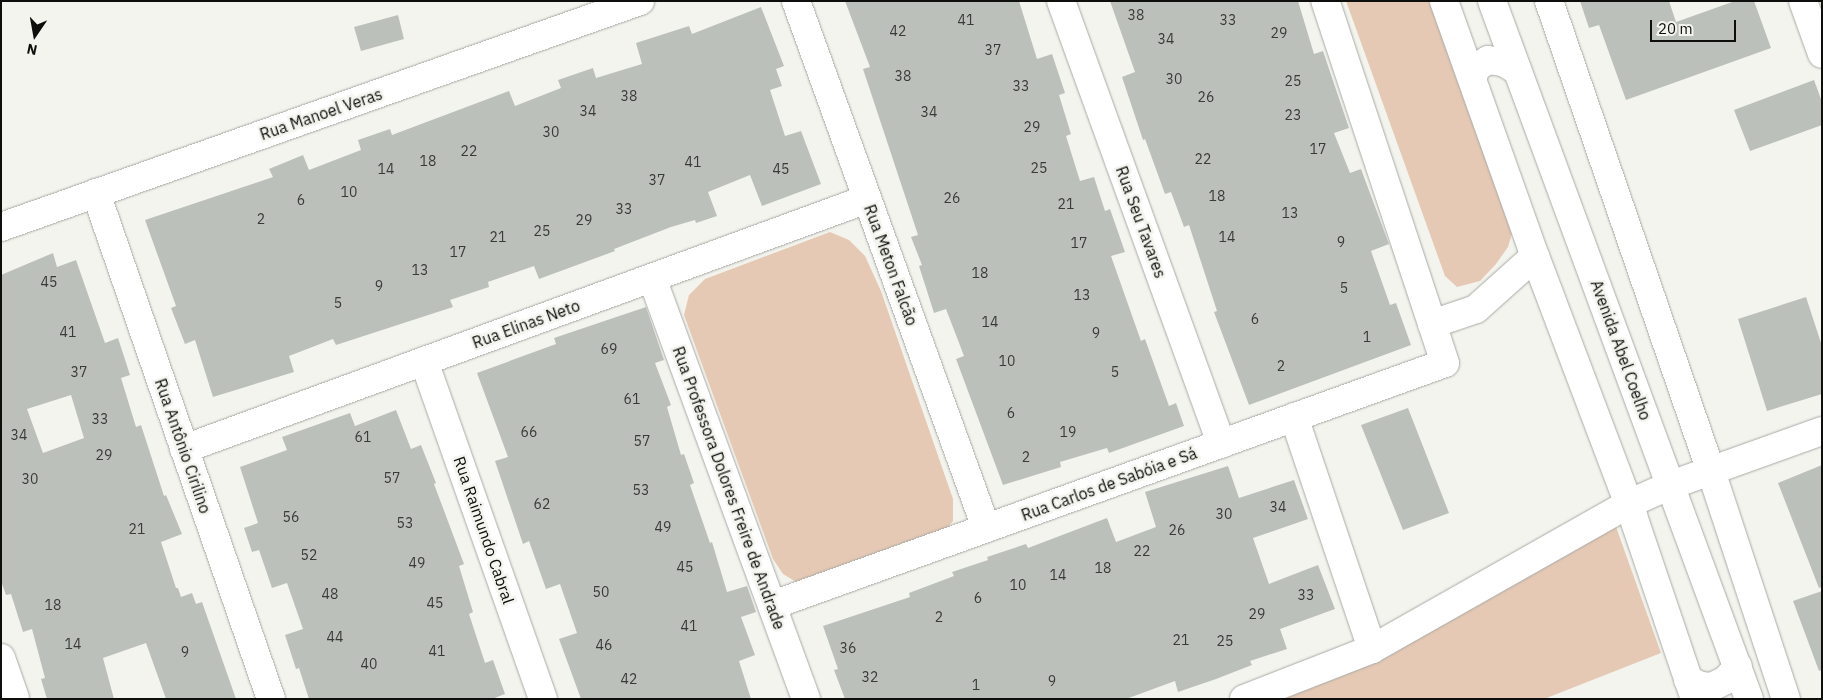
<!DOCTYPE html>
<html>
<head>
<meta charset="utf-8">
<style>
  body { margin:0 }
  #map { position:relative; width:1823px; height:700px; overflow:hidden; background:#f3f4ee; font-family:"IBM Plex Sans",sans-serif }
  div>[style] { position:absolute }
  .green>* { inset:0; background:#e5c9b5 }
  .building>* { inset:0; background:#bcc0bb }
  .roads { filter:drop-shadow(0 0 1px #a9aaa5) drop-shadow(0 0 1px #a9aaa5) }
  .minor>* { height:28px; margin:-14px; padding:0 14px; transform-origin:14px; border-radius:14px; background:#fff }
  .tertiary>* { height:28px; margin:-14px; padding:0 14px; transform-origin:14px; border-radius:14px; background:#fff }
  span { translate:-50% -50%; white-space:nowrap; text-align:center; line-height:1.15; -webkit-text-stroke:5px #f3f4ee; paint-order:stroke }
  .number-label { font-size:14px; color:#3a3a38 }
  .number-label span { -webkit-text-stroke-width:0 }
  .street-label { font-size:16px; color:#0e0e0c }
  .frame { position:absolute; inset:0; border:2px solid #0e0e0c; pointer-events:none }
  .north { position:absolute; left:10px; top:10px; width:50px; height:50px; -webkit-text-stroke:4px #f3f4ee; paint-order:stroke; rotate:192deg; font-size:14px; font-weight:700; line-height:20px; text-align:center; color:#0e0e0c }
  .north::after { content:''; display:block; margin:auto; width:18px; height:22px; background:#0e0e0c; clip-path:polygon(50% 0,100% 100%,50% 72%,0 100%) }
  .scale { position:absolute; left:1650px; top:20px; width:86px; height:22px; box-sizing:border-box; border:2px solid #0e0e0c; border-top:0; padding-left:6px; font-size:15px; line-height:18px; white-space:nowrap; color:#0e0e0c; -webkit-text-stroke:4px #f3f4ee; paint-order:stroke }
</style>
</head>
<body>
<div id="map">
  <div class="green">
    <div style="clip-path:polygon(1346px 1px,1429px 1px,1512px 233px,1508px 247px,1496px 264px,1480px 281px,1457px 287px,1445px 276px)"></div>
    <div style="clip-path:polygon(830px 232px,849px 240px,865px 256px,881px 291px,953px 499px,953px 521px,940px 537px,798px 583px,783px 574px,773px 559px,684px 315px,689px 295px,705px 279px)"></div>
    <div style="clip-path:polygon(1615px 524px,1661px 653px,1544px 699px,1272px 699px)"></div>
  </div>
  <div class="building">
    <div style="clip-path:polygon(845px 1px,1019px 1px,1037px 59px,1052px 54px,1065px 93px,1059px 95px,1071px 134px,1066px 136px,1080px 181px,1094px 177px,1105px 211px,1110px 209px,1125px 252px,1111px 256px,1141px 341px,1145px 339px,1169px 406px,1176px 403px,1184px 426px,1109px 453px,1107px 448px,1060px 462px,1061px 467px,1003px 485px,956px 359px,964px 356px,946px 309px,934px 313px,919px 266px,922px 265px,911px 237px,918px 235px,863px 69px,870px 67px)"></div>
    <div style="clip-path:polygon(1110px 1px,1298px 1px,1314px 54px,1323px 51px,1349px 128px,1334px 133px,1350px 173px,1361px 169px,1389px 244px,1371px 251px,1390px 305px,1396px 303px,1411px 345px,1249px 405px,1214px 312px,1217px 311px,1189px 225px,1184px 227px,1171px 192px,1165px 194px,1145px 139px,1143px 140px,1122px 77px,1135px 72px)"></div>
    <div style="clip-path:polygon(1580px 1px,1669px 1px,1676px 22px,1735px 1px,1754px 1px,1771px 48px,1626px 100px,1599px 25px,1589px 28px)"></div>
    <div style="clip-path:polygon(761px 7px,784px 66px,776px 69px,782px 86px,770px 90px,785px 136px,801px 131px,821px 184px,762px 206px,750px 175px,708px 192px,717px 216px,696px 223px,695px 220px,671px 227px,614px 249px,615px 251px,539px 279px,534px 266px,488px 282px,489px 287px,450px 300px,453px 307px,336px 345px,333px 339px,289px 356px,294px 372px,213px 397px,195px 340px,185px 344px,171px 308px,176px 306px,145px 220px,273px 177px,269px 169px,303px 155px,309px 170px,361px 150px,358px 140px,390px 129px,392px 135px,509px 91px,515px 106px,561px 88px,558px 80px,593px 68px,596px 78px,642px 64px,636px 43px,689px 26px,692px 34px)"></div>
    <div style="clip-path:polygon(398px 15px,404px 39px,361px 51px,354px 27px)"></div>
    <div style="clip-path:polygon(1814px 80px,1822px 102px,1822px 125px,1750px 151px,1734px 110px)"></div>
    <div style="clip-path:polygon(evenodd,53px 253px,57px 267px,76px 260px,105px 343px,118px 338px,130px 375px,121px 378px,136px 427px,141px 425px,164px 496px,166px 495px,182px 534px,161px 542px,176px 588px,178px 588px,181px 597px,192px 593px,196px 604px,202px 602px,236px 699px,166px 699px,146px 643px,103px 658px,114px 699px,47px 699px,41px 679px,45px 678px,32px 629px,23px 632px,11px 594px,6px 595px,1px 581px,1px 275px,53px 253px,71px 395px,84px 438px,43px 453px,27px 409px,71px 395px)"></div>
    <div style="clip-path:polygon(1806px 297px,1822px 346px,1822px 394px,1767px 411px,1738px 319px)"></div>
    <div style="clip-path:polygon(646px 307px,664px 360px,655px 363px,671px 405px,667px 407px,681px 455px,684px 454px,694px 483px,690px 485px,710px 543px,712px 542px,727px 592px,747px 586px,756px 612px,741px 617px,755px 655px,739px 661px,751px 699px,581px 699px,559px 639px,577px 633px,560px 584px,546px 589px,529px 541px,523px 544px,495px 461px,508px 457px,477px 373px,556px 344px,554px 338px)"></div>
    <div style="clip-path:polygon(1408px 408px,1449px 513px,1403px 530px,1361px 425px)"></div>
    <div style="clip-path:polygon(396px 410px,411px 449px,421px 445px,436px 483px,434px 484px,464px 564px,459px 566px,473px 612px,469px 614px,485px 663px,493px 660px,505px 694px,492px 699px,309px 699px,299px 668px,296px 669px,285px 635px,303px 629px,287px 583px,272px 588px,259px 550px,252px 552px,244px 528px,258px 523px,240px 467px,287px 450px,282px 437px,350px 413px,355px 426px)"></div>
    <div style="clip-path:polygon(1822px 465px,1822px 587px,1819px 588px,1778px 483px)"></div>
    <div style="clip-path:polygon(1228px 466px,1239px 498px,1294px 480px,1308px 519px,1253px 538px,1269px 584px,1318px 565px,1335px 609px,1280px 629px,1287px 649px,1250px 661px,1252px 665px,1216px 679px,1178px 692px,1175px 681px,1126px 699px,845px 699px,834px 670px,838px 669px,823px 626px,910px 597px,909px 593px,954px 576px,952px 572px,988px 560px,987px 557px,1026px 544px,1028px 548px,1107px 518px,1116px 542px,1156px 527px,1145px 492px)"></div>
    <div style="clip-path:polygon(1822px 591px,1822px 670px,1819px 671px,1793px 601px)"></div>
  </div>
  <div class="roads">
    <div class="minor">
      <div style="left:796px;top:1px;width:560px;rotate:70.17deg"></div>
      <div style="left:1061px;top:1px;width:471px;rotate:70.1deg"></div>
      <div style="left:1549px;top:1px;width:497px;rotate:71deg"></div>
      <div style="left:1711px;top:471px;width:240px;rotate:71.8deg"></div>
      <div style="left:1803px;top:1px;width:56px;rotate:70.3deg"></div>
      <div style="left:96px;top:193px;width:535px;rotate:70.92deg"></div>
      <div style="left:1px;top:227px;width:678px;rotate:-19.48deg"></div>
      <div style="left:652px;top:278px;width:448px;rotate:69.9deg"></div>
      <div style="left:1432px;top:324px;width:46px;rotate:-18.8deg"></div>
      <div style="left:1476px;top:309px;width:79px;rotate:-41.9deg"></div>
      <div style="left:424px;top:361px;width:358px;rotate:70.6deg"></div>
      <div style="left:1294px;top:417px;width:245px;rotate:71.4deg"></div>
      <div style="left:184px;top:449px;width:727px;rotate:-20.1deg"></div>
      <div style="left:773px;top:605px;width:714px;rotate:-19.8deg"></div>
      <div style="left:1445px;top:363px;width:381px;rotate:-108.3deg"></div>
      <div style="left:1px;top:658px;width:42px;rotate:70.7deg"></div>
      <div style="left:1244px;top:699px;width:137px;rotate:-21.3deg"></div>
      <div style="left:1372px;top:649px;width:294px;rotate:-29.5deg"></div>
      <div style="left:1628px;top:504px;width:47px;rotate:-23.8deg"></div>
      <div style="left:1671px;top:485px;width:160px;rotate:-19.7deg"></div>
    </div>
    <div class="tertiary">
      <div style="left:1444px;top:1px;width:271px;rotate:70.4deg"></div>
      <div style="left:1535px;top:256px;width:278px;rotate:69.3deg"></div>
      <div style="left:1633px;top:516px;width:193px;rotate:71.3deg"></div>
      <div style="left:1492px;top:1px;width:744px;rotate:69.79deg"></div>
      <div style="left:1472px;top:78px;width:12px;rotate:-66deg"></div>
      <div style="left:1477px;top:67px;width:13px;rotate:-32deg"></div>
      <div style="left:1488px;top:60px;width:15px;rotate:8deg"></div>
      <div style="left:1503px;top:62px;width:17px;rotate:31deg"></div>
      <div style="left:1688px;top:680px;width:14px;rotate:25deg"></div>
      <div style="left:1701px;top:686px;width:11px;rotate:5deg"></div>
      <div style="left:1712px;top:687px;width:16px;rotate:-27deg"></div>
      <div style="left:1726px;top:680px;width:18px;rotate:-49deg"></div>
    </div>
  </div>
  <div class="number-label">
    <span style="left:1136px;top:15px">38</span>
    <span style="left:966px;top:20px">41</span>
    <span style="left:1228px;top:20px">33</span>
    <span style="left:898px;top:31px">42</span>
    <span style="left:1279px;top:33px">29</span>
    <span style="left:1166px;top:39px">34</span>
    <span style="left:993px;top:50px">37</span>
    <span style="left:903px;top:76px">38</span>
    <span style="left:1174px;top:79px">30</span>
    <span style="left:1293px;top:81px">25</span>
    <span style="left:1021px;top:86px">33</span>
    <span style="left:629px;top:96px">38</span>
    <span style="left:1206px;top:97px">26</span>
    <span style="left:588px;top:111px">34</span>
    <span style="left:929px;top:112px">34</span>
    <span style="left:1293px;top:115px">23</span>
    <span style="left:1032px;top:127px">29</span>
    <span style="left:551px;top:132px">30</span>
    <span style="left:1318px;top:149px">17</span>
    <span style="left:469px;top:151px">22</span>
    <span style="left:1203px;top:159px">22</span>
    <span style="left:428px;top:161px">18</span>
    <span style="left:693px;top:162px">41</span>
    <span style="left:1039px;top:168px">25</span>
    <span style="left:386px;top:169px">14</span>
    <span style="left:781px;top:169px">45</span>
    <span style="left:657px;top:180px">37</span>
    <span style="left:349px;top:192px">10</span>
    <span style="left:1217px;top:196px">18</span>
    <span style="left:952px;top:198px">26</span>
    <span style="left:301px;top:200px">6</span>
    <span style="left:1066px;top:204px">21</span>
    <span style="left:624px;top:209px">33</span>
    <span style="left:1290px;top:213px">13</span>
    <span style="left:261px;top:219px">2</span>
    <span style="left:584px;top:220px">29</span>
    <span style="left:542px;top:231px">25</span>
    <span style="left:498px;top:237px">21</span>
    <span style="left:1227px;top:237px">14</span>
    <span style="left:1341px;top:242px">9</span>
    <span style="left:1079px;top:243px">17</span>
    <span style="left:458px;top:252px">17</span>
    <span style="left:420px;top:270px">13</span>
    <span style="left:980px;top:273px">18</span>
    <span style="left:49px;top:282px">45</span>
    <span style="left:379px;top:286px">9</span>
    <span style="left:1344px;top:288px">5</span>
    <span style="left:1082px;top:295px">13</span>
    <span style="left:338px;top:303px">5</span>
    <span style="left:1255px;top:319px">6</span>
    <span style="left:990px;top:322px">14</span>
    <span style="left:68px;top:332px">41</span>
    <span style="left:1096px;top:333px">9</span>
    <span style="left:1367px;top:337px">1</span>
    <span style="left:609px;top:349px">69</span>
    <span style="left:1007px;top:361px">10</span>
    <span style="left:1281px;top:366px">2</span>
    <span style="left:79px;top:372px">37</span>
    <span style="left:1115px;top:372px">5</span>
    <span style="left:632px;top:399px">61</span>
    <span style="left:1011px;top:413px">6</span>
    <span style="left:100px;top:419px">33</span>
    <span style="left:529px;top:432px">66</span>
    <span style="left:1068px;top:432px">19</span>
    <span style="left:19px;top:435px">34</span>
    <span style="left:363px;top:437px">61</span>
    <span style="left:642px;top:441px">57</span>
    <span style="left:104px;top:455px">29</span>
    <span style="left:1026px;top:457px">2</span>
    <span style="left:392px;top:478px">57</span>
    <span style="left:30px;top:479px">30</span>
    <span style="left:641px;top:490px">53</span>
    <span style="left:542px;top:504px">62</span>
    <span style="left:1278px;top:507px">34</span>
    <span style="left:1224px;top:514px">30</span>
    <span style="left:291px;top:517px">56</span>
    <span style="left:405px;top:523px">53</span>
    <span style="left:663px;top:527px">49</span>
    <span style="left:137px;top:529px">21</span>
    <span style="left:1177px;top:530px">26</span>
    <span style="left:1142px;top:551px">22</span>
    <span style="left:309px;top:555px">52</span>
    <span style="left:417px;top:563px">49</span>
    <span style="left:685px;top:567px">45</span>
    <span style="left:1103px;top:568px">18</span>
    <span style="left:1058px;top:575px">14</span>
    <span style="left:1018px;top:585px">10</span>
    <span style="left:601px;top:592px">50</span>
    <span style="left:330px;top:594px">48</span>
    <span style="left:1306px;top:595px">33</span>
    <span style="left:978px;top:598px">6</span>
    <span style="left:435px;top:603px">45</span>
    <span style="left:53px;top:605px">18</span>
    <span style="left:1257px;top:614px">29</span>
    <span style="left:939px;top:617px">2</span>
    <span style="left:689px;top:626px">41</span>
    <span style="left:335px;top:637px">44</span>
    <span style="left:1181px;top:640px">21</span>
    <span style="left:1225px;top:641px">25</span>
    <span style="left:73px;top:644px">14</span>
    <span style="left:604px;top:645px">46</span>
    <span style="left:848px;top:648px">36</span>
    <span style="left:437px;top:651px">41</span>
    <span style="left:185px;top:652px">9</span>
    <span style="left:369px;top:664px">40</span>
    <span style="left:870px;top:677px">32</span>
    <span style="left:629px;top:679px">42</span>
    <span style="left:1052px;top:681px">9</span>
    <span style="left:976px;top:685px">1</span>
  </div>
  <div class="street-label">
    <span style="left:321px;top:114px;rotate:-19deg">Rua Manoel Veras</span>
    <span style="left:1141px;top:222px;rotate:70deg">Rua Seu Tavares</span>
    <span style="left:891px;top:265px;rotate:70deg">Rua Meton Falcão</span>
    <span style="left:526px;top:324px;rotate:-20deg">Rua Elinas Neto</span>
    <span style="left:1621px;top:350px;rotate:70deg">Avenida Abel Coelho</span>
    <span style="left:183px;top:446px;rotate:71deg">Rua Antônio Cirilino</span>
    <span style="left:1109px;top:484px;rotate:-20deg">Rua Carlos de Sabóia e Sá</span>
    <span style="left:729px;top:488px;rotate:70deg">Rua Professora Dolores Freire de Andrade</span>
    <span style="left:484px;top:530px;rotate:71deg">Rua Raimundo Cabral</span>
  </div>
  <div class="frame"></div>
  <div class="north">N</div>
  <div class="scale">20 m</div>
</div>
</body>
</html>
